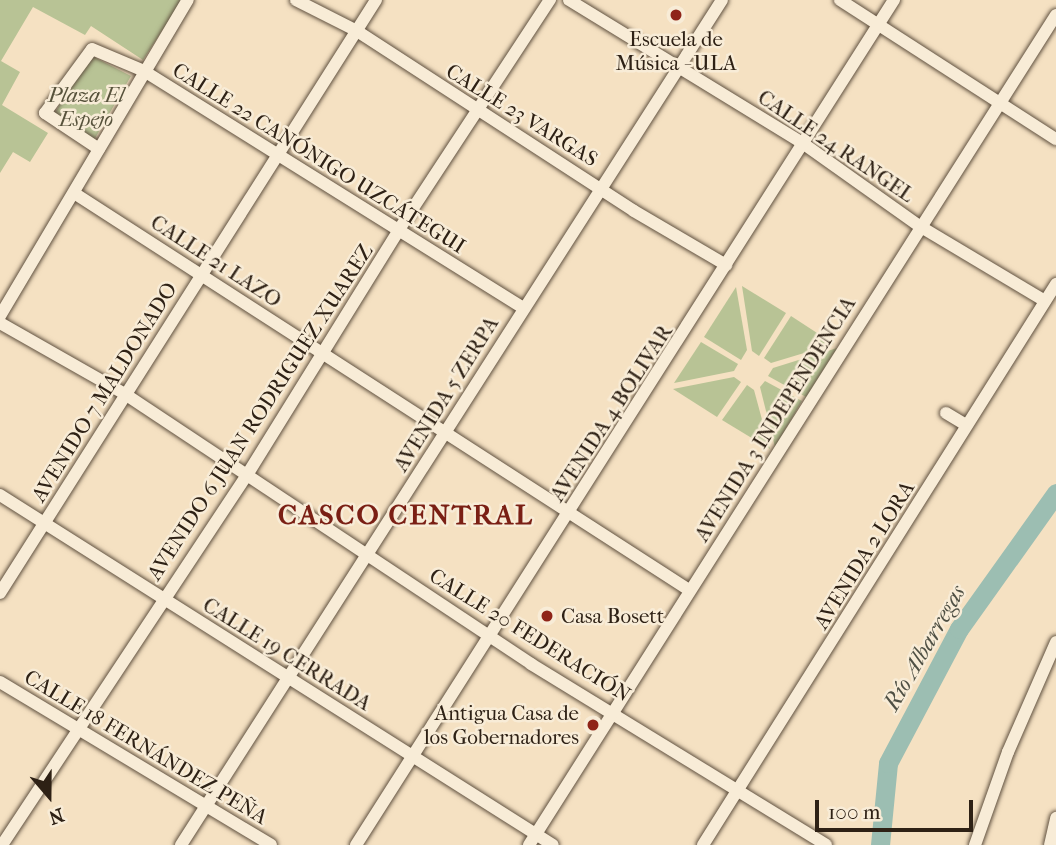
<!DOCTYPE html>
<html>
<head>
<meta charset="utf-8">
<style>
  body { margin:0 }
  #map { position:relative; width:1056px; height:845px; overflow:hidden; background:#f5e1c2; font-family:"IM FELL French Canon",serif }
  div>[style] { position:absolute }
  .green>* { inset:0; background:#b8c395 }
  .river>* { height:19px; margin:-9.5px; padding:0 9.5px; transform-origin:9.5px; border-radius:9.5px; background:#9cbeb2 }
  .roads { filter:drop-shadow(0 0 2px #605140) drop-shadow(0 0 2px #605140) }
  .street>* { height:12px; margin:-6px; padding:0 6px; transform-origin:6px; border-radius:6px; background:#f8ecd7 }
  .dots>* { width:19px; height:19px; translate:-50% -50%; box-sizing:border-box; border:4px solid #f8ecd7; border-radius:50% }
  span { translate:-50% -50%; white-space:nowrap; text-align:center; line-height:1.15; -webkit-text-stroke:5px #f8ecd7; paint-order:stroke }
  .poi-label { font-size:21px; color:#2e2115 }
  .left { translate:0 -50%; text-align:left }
  .right { translate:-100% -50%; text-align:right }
  .park-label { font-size:21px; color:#57523b; font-style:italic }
  .street-label { font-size:21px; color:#2e2115 }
  .water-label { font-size:23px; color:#4f5044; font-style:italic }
  .district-label { font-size:28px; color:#7a1f14; font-weight:700; letter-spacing:2px }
  .north { position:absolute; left:14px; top:761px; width:70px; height:70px; -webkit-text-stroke:5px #f8ecd7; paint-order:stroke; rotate:160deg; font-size:19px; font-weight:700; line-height:28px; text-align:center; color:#2e2115 }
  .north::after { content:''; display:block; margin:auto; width:24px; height:32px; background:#2e2115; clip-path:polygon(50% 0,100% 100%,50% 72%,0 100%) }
  .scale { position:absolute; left:815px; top:800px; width:158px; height:32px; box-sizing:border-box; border:4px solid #2e2115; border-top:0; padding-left:9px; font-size:21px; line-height:24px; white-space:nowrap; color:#2e2115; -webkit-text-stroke:5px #f8ecd7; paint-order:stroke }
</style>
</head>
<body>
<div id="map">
  <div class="green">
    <div style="clip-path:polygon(0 0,182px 0,143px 60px,91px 26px,85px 35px,33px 7px,1px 61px,20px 72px,2px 105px,48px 133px,30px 162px,13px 152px,0 173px)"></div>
    <div style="clip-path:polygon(90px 55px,131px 76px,94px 140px,54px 114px)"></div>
    <div style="clip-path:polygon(742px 286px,786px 313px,759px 356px,752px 351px)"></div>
    <div style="clip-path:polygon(736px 287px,747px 350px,741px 360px,704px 337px)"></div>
    <div style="clip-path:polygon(791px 316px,834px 344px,771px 363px,764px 358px)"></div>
    <div style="clip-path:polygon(701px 342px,738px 364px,734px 371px,674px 383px)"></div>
    <div style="clip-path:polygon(837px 348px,806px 397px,768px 376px,773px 368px)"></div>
    <div style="clip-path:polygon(734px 377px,741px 382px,717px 417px,673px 389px)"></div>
    <div style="clip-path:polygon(765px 381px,802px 401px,775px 447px,760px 387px)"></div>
    <div style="clip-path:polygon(747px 385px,754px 390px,770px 449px,722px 420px)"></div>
  </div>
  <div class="river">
    <div style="left:880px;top:845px;width:82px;rotate:-84.4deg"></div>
    <div style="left:888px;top:763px;width:152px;rotate:-62.1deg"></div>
    <div style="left:959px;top:629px;width:167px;rotate:-54.5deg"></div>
  </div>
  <div class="roads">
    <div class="street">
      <div style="left:296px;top:0;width:68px;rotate:26.9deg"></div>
      <div style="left:357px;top:31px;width:330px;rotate:33deg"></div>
      <div style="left:634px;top:211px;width:107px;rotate:30.4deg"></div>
      <div style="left:569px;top:0;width:276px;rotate:31.5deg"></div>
      <div style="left:804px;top:144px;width:143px;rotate:35.4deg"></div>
      <div style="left:921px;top:227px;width:144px;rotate:30.8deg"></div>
      <div style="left:840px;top:0;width:257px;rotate:32.8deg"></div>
      <div style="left:99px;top:149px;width:65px;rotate:-146.3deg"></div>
      <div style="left:45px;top:113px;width:79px;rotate:-53.7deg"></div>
      <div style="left:92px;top:49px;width:56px;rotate:22.9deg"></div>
      <div style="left:144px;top:71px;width:448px;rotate:32deg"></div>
      <div style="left:74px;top:193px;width:732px;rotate:32.84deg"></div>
      <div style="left:0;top:316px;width:368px;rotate:-59.3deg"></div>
      <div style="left:0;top:323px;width:144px;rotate:29.6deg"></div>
      <div style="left:125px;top:394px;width:488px;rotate:33.6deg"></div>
      <div style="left:531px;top:664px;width:346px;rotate:31.5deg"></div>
      <div style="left:946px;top:413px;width:23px;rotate:31deg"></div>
      <div style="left:0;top:495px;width:654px;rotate:32.33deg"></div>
      <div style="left:0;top:593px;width:702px;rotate:-57.62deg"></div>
      <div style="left:0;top:682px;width:316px;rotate:31deg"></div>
      <div style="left:2px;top:845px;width:444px;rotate:-56.5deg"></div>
      <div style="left:247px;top:475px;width:287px;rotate:-58.2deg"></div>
      <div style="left:398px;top:231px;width:277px;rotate:-56.7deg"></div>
      <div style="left:181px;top:845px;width:1003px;rotate:-57.37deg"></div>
      <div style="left:356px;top:845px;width:1002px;rotate:-57.52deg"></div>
      <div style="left:529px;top:845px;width:983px;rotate:-57.59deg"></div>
      <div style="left:703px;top:845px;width:663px;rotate:-57.82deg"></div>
      <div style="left:975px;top:845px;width:99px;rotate:-70.5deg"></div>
      <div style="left:1008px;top:752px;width:120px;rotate:-66.4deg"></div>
      <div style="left:1050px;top:845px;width:28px;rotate:-77deg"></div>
    </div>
  </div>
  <div class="dots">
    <div style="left:676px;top:15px;background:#8f2418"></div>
    <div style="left:547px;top:616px;background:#8f2418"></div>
    <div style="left:593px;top:725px;background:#8f2418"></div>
  </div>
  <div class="poi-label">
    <span style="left:676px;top:51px">Escuela de<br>Música - ULA</span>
    <span class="left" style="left:561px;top:616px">Casa Bosett</span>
    <span class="right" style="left:579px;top:725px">Antigua Casa de<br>los Gobernadores</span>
  </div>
  <div class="park-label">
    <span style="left:86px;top:107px">Plaza El<br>Espejo</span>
  </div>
  <div class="street-label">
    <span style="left:522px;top:115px;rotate:32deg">CALLE 23 VARGAS</span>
    <span style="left:836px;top:146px;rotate:34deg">CALLE 24 RANGEL</span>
    <span style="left:319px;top:158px;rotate:32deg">CALLE 22 CANÓNIGO UZCÁTEGUI</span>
    <span style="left:216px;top:261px;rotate:33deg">CALLE 21 LAZO</span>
    <span style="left:104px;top:392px;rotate:-58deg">AVENIDO 7 MALDONADO</span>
    <span style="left:446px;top:394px;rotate:-58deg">AVENIDA 5 ZERPA</span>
    <span style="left:260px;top:412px;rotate:-57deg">AVENIDO 6 JUAN RODRIGUEZ XUAREZ</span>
    <span style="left:611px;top:413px;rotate:-57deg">AVENIDA 4 BOLIVAR</span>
    <span style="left:775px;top:419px;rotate:-58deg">AVENIDA 3 INDEPENDENCIA</span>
    <span style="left:864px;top:555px;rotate:-58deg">AVENIDA 2 LORA</span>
    <span style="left:530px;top:635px;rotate:32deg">CALLE 20 FEDERACIÓN</span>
    <span style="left:287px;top:654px;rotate:32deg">CALLE 19 CERRADA</span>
    <span style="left:146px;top:747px;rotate:31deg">CALLE 18 FERNÁNDEZ PEÑA</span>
  </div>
  <div class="water-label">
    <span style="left:925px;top:648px;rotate:-60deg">Río Albarregas</span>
  </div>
  <div class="district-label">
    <span style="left:406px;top:515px">CASCO CENTRAL</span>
  </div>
  <div class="north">N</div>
  <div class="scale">100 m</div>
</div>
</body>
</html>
